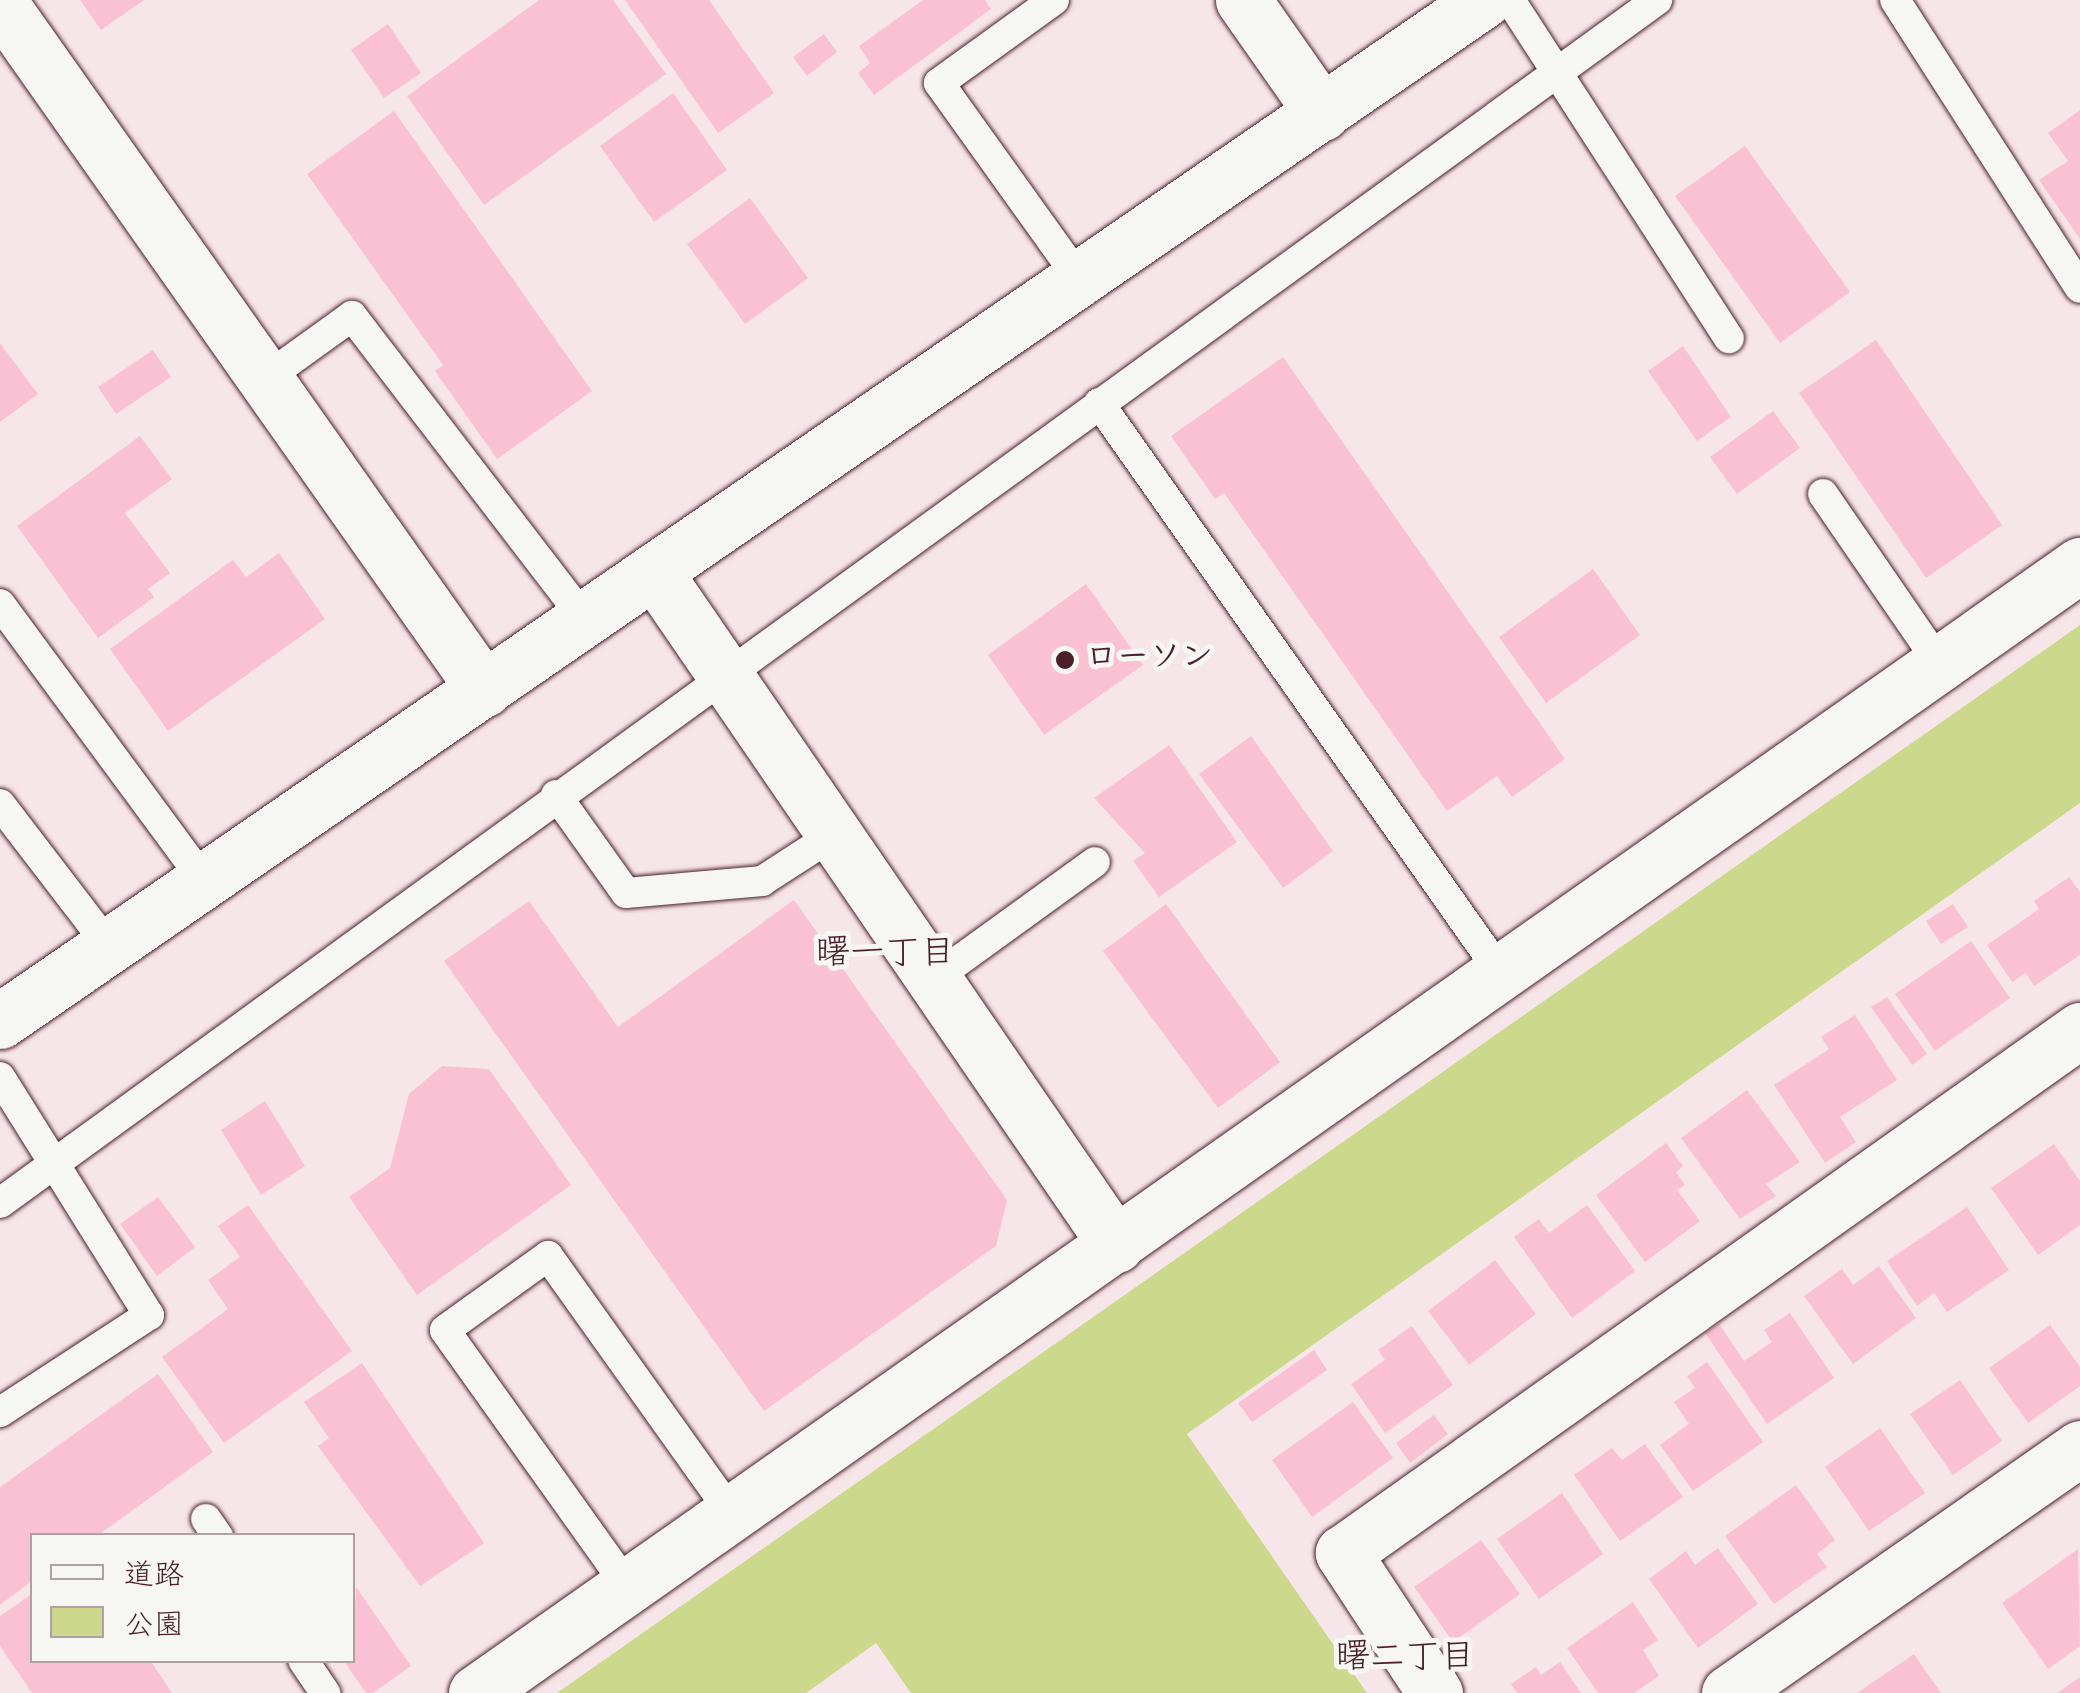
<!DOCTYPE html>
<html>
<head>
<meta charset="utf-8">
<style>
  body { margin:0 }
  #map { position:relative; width:2080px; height:1693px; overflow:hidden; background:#f7e6e9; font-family:"Gochi Hand","Klee One",sans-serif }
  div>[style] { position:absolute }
  .green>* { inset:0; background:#ccd98d }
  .building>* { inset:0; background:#fac1d5 }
  .roads { filter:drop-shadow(0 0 2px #4a1f2b) drop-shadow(0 0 2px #4a1f2b) }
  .service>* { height:30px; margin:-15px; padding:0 15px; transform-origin:15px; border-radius:15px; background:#f6f6f2 }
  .minor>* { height:55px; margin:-27.5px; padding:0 27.5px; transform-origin:27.5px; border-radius:27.5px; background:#f6f6f2 }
  .tertiary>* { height:55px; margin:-27.5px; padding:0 27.5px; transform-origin:27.5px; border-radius:27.5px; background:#f6f6f2 }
  .dots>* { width:28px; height:28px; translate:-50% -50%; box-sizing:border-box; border:5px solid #f6f6f2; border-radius:50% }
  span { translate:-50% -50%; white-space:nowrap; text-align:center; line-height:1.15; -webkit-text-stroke:10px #f6f6f2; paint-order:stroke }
  .poi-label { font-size:32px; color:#4a1f2b; font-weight:700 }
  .left { translate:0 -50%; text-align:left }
  .neighbourhood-label { font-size:35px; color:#4a1f2b }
  .legend { position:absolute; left:30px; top:1533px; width:325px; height:130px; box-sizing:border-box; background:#f6f6f2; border:2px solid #b1a0a2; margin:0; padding:12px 18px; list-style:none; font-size:30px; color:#4a1f2b }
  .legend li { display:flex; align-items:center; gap:20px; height:50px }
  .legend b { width:50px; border:2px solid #b1a0a2 }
</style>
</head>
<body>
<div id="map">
  <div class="green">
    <div style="clip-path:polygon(2080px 625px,2080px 803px,1187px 1434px,1367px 1693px,911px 1693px,876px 1643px,806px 1693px,557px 1693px)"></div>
  </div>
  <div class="building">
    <div style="clip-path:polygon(80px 0,144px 0,101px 30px)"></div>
    <div style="clip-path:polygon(539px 0,613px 0,666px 74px,484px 205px,407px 96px)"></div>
    <div style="clip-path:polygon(625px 0,709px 0,774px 93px,718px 133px)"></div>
    <div style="clip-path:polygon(923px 0,985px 0,991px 9px,874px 95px,858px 73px,870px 63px,859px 46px)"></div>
    <div style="clip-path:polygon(388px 24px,421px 73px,384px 98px,351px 50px)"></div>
    <div style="clip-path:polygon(824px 34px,837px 52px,807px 76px,793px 57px)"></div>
    <div style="clip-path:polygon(673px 93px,727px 170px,654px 222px,600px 146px)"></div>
    <div style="clip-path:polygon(2080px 110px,2080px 239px,2039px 180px,2068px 161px,2048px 133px)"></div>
    <div style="clip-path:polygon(394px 111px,592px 391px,497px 459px,435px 371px,443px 365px,307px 174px)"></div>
    <div style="clip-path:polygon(1745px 146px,1850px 292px,1780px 343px,1675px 196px)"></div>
    <div style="clip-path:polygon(750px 198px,808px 278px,745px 324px,687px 244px)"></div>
    <div style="clip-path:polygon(1876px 340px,2002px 525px,1926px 578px,1799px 393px)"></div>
    <div style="clip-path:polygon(0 343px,38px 394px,0 422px)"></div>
    <div style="clip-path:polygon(1683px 346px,1731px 417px,1697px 441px,1648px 371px)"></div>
    <div style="clip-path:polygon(153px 350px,171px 377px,116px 414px,98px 387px)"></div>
    <div style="clip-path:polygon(1283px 357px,1565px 759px,1512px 797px,1497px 776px,1447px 811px,1224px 493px,1215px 499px,1171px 436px)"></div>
    <div style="clip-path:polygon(1773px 411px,1800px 448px,1737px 494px,1710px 457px)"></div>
    <div style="clip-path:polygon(140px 436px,172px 479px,125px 513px,170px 573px,148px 589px,154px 597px,98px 638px,17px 526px)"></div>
    <div style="clip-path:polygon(279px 553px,325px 619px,168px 731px,110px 649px,233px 560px,246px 577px)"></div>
    <div style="clip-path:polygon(1593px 569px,1640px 635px,1546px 703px,1499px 637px)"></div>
    <div style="clip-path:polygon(1086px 584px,1143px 665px,1044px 735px,988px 655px)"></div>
    <div style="clip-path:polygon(1251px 736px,1333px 851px,1283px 888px,1199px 774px)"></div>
    <div style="clip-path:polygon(1169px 745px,1237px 842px,1159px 897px,1133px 861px,1145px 853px,1094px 798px)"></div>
    <div style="clip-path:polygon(2069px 877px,2080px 892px,2080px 955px,2034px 986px,2026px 973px,2012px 982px,1987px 945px,2039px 909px,2034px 901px)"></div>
    <div style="clip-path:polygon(794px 900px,1007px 1200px,996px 1246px,764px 1411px,444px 961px,529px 901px,618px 1027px)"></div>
    <div style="clip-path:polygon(1166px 904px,1280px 1062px,1218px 1108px,1103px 951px)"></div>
    <div style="clip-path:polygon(1953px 904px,1968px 927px,1941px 944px,1926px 921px)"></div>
    <div style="clip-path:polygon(1971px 941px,2010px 998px,1935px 1051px,1895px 994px)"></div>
    <div style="clip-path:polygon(1887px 997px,1927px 1054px,1912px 1065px,1871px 1007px)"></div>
    <div style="clip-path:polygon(1855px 1015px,1897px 1080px,1840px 1117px,1856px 1142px,1825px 1163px,1774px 1085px,1829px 1049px,1821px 1037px)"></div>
    <div style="clip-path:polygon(442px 1066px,489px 1069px,571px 1185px,417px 1295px,349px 1197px,390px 1168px,409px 1094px)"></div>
    <div style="clip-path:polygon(1747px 1090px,1800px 1162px,1766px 1184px,1776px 1196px,1740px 1219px,1681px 1138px)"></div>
    <div style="clip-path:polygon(265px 1101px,305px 1166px,261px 1195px,221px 1130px)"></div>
    <div style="clip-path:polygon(1666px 1143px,1683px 1166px,1676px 1172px,1685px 1185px,1677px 1190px,1700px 1221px,1645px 1262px,1596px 1195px)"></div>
    <div style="clip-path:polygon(2054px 1144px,2080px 1181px,2080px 1225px,2038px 1255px,1991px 1188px)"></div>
    <div style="clip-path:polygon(158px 1197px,195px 1247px,157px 1276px,120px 1224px)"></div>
    <div style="clip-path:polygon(248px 1205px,352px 1351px,224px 1443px,162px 1357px,228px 1309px,208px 1280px,240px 1257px,218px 1226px)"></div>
    <div style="clip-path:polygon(1587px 1205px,1635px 1271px,1572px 1318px,1514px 1237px,1539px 1219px,1549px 1233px)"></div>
    <div style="clip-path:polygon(1967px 1207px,2009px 1270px,1947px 1312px,1934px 1293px,1917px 1306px,1887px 1261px)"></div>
    <div style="clip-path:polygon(1495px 1260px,1536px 1314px,1469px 1365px,1428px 1311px)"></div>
    <div style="clip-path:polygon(1879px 1266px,1916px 1318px,1853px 1364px,1804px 1296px,1842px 1269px,1853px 1285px)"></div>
    <div style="clip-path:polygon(1790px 1313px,1834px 1378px,1767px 1424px,1705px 1333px,1719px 1324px,1744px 1361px,1772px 1342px,1764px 1330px)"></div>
    <div style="clip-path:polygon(2050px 1325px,2080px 1367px,2080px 1386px,2028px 1423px,1989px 1368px)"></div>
    <div style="clip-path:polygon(1412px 1326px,1453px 1385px,1385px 1433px,1351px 1384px,1385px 1360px,1378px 1350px)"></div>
    <div style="clip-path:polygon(1314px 1350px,1327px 1370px,1252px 1422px,1238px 1403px)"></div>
    <div style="clip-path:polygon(1707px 1362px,1763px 1442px,1693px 1491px,1660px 1445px,1689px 1424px,1674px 1402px,1695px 1388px,1687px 1376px)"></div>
    <div style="clip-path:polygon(362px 1363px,484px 1543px,420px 1586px,318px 1446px,329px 1438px,304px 1402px)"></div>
    <div style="clip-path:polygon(158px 1374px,213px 1452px,97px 1536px,32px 1536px,32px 1581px,0 1605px,0 1487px)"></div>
    <div style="clip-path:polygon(1960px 1380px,2002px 1441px,1953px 1475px,1910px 1414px)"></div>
    <div style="clip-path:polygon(1353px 1402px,1393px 1458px,1312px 1517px,1272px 1460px)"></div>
    <div style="clip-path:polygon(1434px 1415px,1448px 1434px,1410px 1463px,1396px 1443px)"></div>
    <div style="clip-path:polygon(1880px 1428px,1925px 1493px,1869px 1531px,1825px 1467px)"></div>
    <div style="clip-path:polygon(1645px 1444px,1683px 1497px,1620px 1541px,1574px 1475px,1612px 1448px,1622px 1460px)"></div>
    <div style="clip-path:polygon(1796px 1485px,1835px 1540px,1817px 1554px,1827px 1567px,1774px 1604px,1725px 1536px)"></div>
    <div style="clip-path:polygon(1562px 1493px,1603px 1554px,1539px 1599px,1497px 1539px)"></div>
    <div style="clip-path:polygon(1481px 1540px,1520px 1594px,1453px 1642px,1414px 1587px)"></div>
    <div style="clip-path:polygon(1718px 1548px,1758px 1604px,1698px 1648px,1649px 1579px,1686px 1551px,1695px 1565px)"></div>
    <div style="clip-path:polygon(2078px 1549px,2080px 1646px,2048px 1669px,2002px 1603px)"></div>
    <div style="clip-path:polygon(356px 1587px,411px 1666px,373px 1693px,366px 1693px,343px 1660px,352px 1660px)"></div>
    <div style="clip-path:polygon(32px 1594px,32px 1660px,150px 1660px,172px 1693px,32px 1693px,0 1646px,0 1616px)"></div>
    <div style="clip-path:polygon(1633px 1602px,1658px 1640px,1643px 1650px,1659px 1676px,1634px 1693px,1598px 1693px,1567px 1648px)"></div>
    <div style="clip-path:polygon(1914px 1654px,1941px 1693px,1857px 1693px)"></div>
    <div style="clip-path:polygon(1560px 1662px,1581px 1693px,1517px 1693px,1511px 1684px,1536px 1667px,1541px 1675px)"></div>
    <div style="clip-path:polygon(2080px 1677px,2080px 1693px,2057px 1693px)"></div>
  </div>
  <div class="roads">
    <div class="service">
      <div style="left:1054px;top:0;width:142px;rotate:144.2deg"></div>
      <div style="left:939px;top:83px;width:246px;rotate:54.4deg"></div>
      <div style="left:1510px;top:0;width:403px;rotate:57.1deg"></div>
      <div style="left:1895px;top:0;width:342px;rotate:57.3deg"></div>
      <div style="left:266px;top:378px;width:106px;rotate:-35.8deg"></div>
      <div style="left:352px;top:316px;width:383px;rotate:52.5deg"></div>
      <div style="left:1099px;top:403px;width:697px;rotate:54.81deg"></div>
      <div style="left:1823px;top:494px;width:206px;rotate:55.5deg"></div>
      <div style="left:0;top:604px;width:344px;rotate:53.6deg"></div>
      <div style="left:556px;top:795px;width:120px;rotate:54.5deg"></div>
      <div style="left:626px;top:893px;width:137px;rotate:-5deg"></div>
      <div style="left:762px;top:881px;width:85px;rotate:-32.9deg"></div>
      <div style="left:0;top:804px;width:179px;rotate:52.5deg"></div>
      <div style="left:932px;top:980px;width:201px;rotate:-35.9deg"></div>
      <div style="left:0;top:1077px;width:281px;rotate:58deg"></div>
      <div style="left:149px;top:1315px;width:178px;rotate:146.9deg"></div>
      <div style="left:0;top:1203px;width:2048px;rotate:-35.98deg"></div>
      <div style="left:206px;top:1519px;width:21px;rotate:55deg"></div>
      <div style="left:628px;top:1587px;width:315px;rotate:-125.5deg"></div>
      <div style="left:445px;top:1330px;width:127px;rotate:-35.7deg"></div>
      <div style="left:548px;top:1256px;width:317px;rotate:54.5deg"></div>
      <div style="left:303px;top:1660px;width:40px;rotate:56deg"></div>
    </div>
    <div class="minor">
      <div style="left:1243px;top:0;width:138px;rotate:55deg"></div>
      <div style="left:0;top:3px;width:840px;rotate:54.8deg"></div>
      <div style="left:655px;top:573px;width:815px;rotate:55.55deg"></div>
      <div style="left:476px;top:1693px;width:1961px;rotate:-35.12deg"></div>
      <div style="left:1435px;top:1693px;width:168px;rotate:-123.3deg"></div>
      <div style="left:1343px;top:1553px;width:904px;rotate:-35.36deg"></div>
      <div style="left:1729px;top:1693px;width:428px;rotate:-34.9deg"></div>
    </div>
    <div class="tertiary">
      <div style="left:0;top:1021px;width:1801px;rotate:-34.53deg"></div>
    </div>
  </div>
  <div class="dots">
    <div style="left:1065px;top:660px;background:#4a1f2b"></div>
  </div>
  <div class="poi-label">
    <span class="left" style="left:1085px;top:660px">ローソン</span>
  </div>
  <div class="neighbourhood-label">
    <span style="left:885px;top:957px">曙一丁目</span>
    <span style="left:1405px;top:1661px">曙二丁目</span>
  </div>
  <ul class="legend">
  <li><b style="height:12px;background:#f6f6f2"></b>道路</li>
  <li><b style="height:28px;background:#ccd98d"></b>公園</li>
  </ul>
</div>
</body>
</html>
